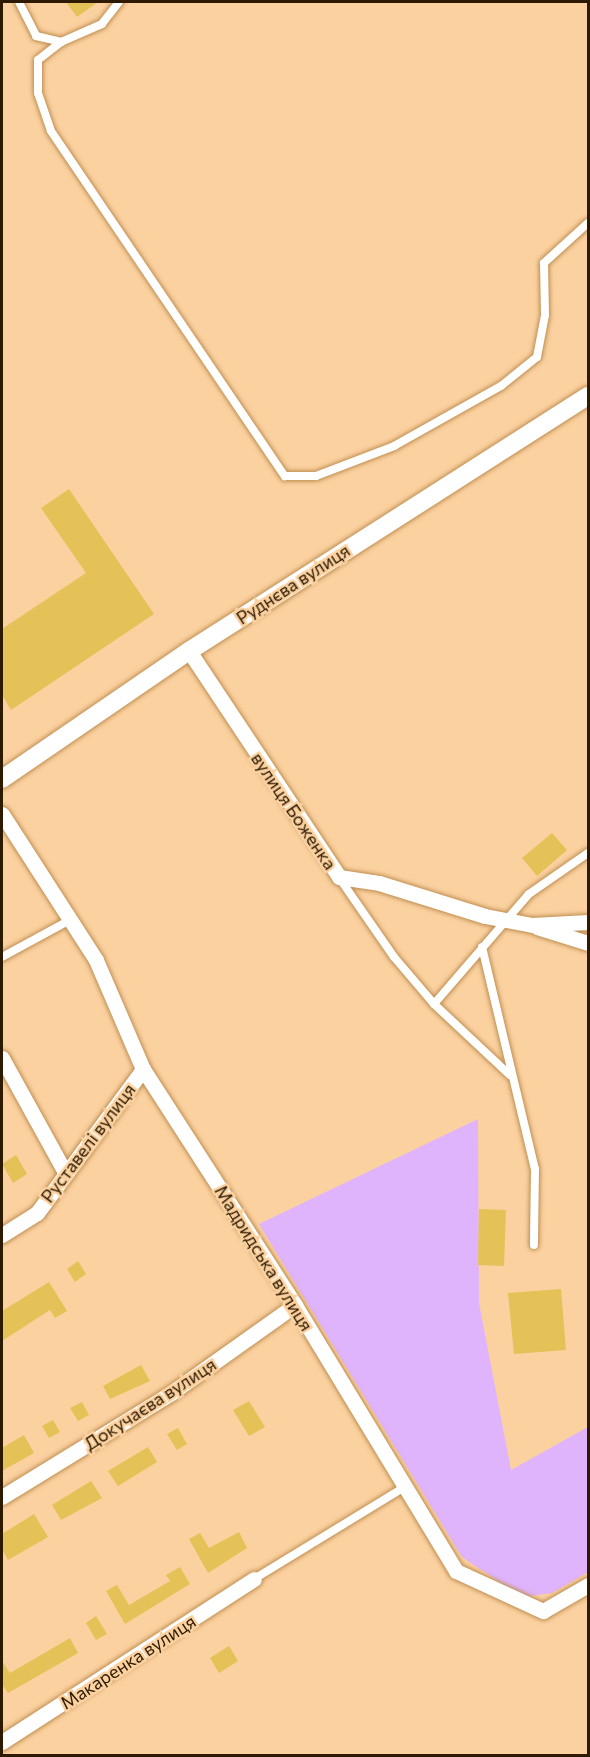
<!DOCTYPE html>
<html>
<head>
<meta charset="utf-8">
<style>
  body { margin:0 }
  #map { position:relative; width:590px; height:1757px; overflow:hidden; background:#fbd1a0; font-family:Commissioner,sans-serif }
  div>[style] { position:absolute }
  .green>* { inset:0; background:#dfb4fc }
  .building>* { inset:0; background:#e4c257 }
  .roads { filter:drop-shadow(0 0 2px #c08f51) drop-shadow(0 0 2px #c08f51) }
  .service>* { height:8px; margin:-4px; padding:0 4px; transform-origin:4px; border-radius:4px; background:#fff }
  .minor>* { height:15px; margin:-7.5px; padding:0 7.5px; transform-origin:7.5px; border-radius:7.5px; background:#fff }
  .tertiary>* { height:18px; margin:-9px; padding:0 9px; transform-origin:9px; border-radius:9px; background:#fff }
  span { translate:-50% -50%; white-space:nowrap; text-align:center; line-height:1.15; -webkit-text-stroke:5px #fbd1a0; paint-order:stroke }
  .street-label { font-size:18px; color:#2d1a01 }
  .frame { position:absolute; inset:0; border:3px solid #2d1a01; pointer-events:none }
</style>
</head>
<body>
<div id="map">
  <div class="green">
    <div style="clip-path:polygon(478px 1119px,479px 1303px,511px 1470px,588px 1427px,588px 1572px,552px 1593px,522px 1597px,462px 1557px,259px 1224px)"></div>
  </div>
  <div class="building">
    <div style="clip-path:polygon(66px 2px,98px 2px,77px 17px)"></div>
    <div style="clip-path:polygon(69px 489px,154px 614px,11px 710px,2px 695px,2px 629px,86px 573px,41px 508px)"></div>
    <div style="clip-path:polygon(552px 833px,567px 850px,537px 876px,522px 858px)"></div>
    <div style="clip-path:polygon(16px 1155px,27px 1174px,13px 1183px,2px 1164px)"></div>
    <div style="clip-path:polygon(479px 1209px,506px 1210px,504px 1266px,478px 1265px)"></div>
    <div style="clip-path:polygon(78px 1261px,86px 1274px,75px 1282px,67px 1269px)"></div>
    <div style="clip-path:polygon(49px 1282px,67px 1311px,55px 1318px,50px 1310px,2px 1341px,2px 1311px)"></div>
    <div style="clip-path:polygon(561px 1289px,566px 1350px,514px 1354px,508px 1293px)"></div>
    <div style="clip-path:polygon(141px 1365px,150px 1381px,110px 1399px,103px 1386px)"></div>
    <div style="clip-path:polygon(249px 1401px,265px 1427px,249px 1436px,233px 1410px)"></div>
    <div style="clip-path:polygon(82px 1402px,89px 1415px,78px 1421px,70px 1408px)"></div>
    <div style="clip-path:polygon(53px 1420px,60px 1432px,49px 1438px,42px 1426px)"></div>
    <div style="clip-path:polygon(178px 1428px,187px 1444px,177px 1450px,167px 1434px)"></div>
    <div style="clip-path:polygon(24px 1435px,34px 1453px,2px 1471px,2px 1448px)"></div>
    <div style="clip-path:polygon(148px 1447px,157px 1462px,118px 1486px,108px 1471px)"></div>
    <div style="clip-path:polygon(91px 1481px,102px 1498px,61px 1520px,52px 1505px)"></div>
    <div style="clip-path:polygon(34px 1514px,48px 1537px,8px 1560px,2px 1549px,2px 1534px)"></div>
    <div style="clip-path:polygon(239px 1532px,247px 1548px,208px 1573px,189px 1539px,200px 1533px,209px 1548px)"></div>
    <div style="clip-path:polygon(180px 1567px,190px 1584px,125px 1624px,106px 1591px,117px 1585px,129px 1605px,170px 1581px,166px 1575px)"></div>
    <div style="clip-path:polygon(96px 1616px,107px 1634px,96px 1640px,86px 1623px)"></div>
    <div style="clip-path:polygon(70px 1638px,78px 1653px,8px 1693px,2px 1684px,2px 1661px,10px 1673px)"></div>
    <div style="clip-path:polygon(229px 1646px,238px 1661px,219px 1673px,210px 1658px)"></div>
  </div>
  <div class="roads">
    <div class="service">
      <div style="left:19px;top:2px;width:38px;rotate:63deg"></div>
      <div style="left:36px;top:36px;width:26px;rotate:13deg"></div>
      <div style="left:119px;top:2px;width:28px;rotate:128deg"></div>
      <div style="left:102px;top:24px;width:45px;rotate:156.3deg"></div>
      <div style="left:61px;top:42px;width:29px;rotate:142deg"></div>
      <div style="left:38px;top:60px;width:33px;rotate:90deg"></div>
      <div style="left:38px;top:93px;width:40px;rotate:71.1deg"></div>
      <div style="left:51px;top:131px;width:417px;rotate:55.9deg"></div>
      <div style="left:285px;top:476px;width:31px"></div>
      <div style="left:316px;top:476px;width:84px;rotate:-21deg"></div>
      <div style="left:394px;top:446px;width:123px;rotate:-29.3deg"></div>
      <div style="left:501px;top:386px;width:46px;rotate:-38.9deg"></div>
      <div style="left:537px;top:357px;width:43px;rotate:-79.2deg"></div>
      <div style="left:545px;top:315px;width:52px;rotate:-91.1deg"></div>
      <div style="left:544px;top:263px;width:59px;rotate:-42.3deg"></div>
      <div style="left:340px;top:879px;width:95px;rotate:55.3deg"></div>
      <div style="left:394px;top:957px;width:62px;rotate:49.6deg"></div>
      <div style="left:434px;top:1004px;width:104px;rotate:43.1deg"></div>
      <div style="left:482px;top:947px;width:228px;rotate:76.6deg"></div>
      <div style="left:535px;top:1169px;width:76px;rotate:90.8deg"></div>
      <div style="left:2px;top:957px;width:80px;rotate:-28.5deg"></div>
      <div style="left:434px;top:1004px;width:145px;rotate:-49.2deg"></div>
      <div style="left:529px;top:894px;width:72px;rotate:-34.8deg"></div>
      <div style="left:254px;top:1579px;width:177px;rotate:-31.4deg"></div>
    </div>
    <div class="minor">
      <div style="left:189px;top:651px;width:271px;rotate:56.4deg"></div>
      <div style="left:339px;top:877px;width:40px;rotate:8.5deg"></div>
      <div style="left:379px;top:883px;width:111px;rotate:17.3deg"></div>
      <div style="left:485px;top:916px;width:48px;rotate:10.8deg"></div>
      <div style="left:532px;top:925px;width:56px;rotate:-3.1deg"></div>
      <div style="left:2px;top:814px;width:174px;rotate:57.2deg"></div>
      <div style="left:96px;top:960px;width:119px;rotate:66.7deg"></div>
      <div style="left:143px;top:1069px;width:281px;rotate:57.2deg"></div>
      <div style="left:295px;top:1305px;width:311px;rotate:58.8deg"></div>
      <div style="left:456px;top:1571px;width:96px;rotate:24.7deg"></div>
      <div style="left:543px;top:1611px;width:52px;rotate:-30deg"></div>
      <div style="left:537px;top:927px;width:53px;rotate:17.4deg"></div>
      <div style="left:2px;top:1058px;width:132px;rotate:61.1deg"></div>
      <div style="left:2px;top:1235px;width:41px;rotate:-32.2deg"></div>
      <div style="left:37px;top:1213px;width:179px;rotate:-53.6deg"></div>
      <div style="left:2px;top:1497px;width:198px;rotate:-31.6deg"></div>
      <div style="left:171px;top:1393px;width:152px;rotate:-35.4deg"></div>
      <div style="left:2px;top:1742px;width:300px;rotate:-32.9deg"></div>
    </div>
    <div class="tertiary">
      <div style="left:2px;top:779px;width:227px;rotate:-34.4deg"></div>
      <div style="left:189px;top:651px;width:474px;rotate:-32.6deg"></div>
    </div>
  </div>
  <div class="street-label">
    <span style="left:293px;top:584px;rotate:-33deg">Руднєва вулиця</span>
    <span style="left:294px;top:811px;rotate:56deg">вулиця Боженка</span>
    <span style="left:88px;top:1143px;rotate:-53deg">Руставелі вулиця</span>
    <span style="left:264px;top:1258px;rotate:58deg">Мадридська вулиця</span>
    <span style="left:150px;top:1404px;rotate:-33deg">Докучаєва вулиця</span>
    <span style="left:128px;top:1662px;rotate:-33deg">Макаренка вулиця</span>
  </div>
  <div class="frame"></div>
</div>
</body>
</html>
